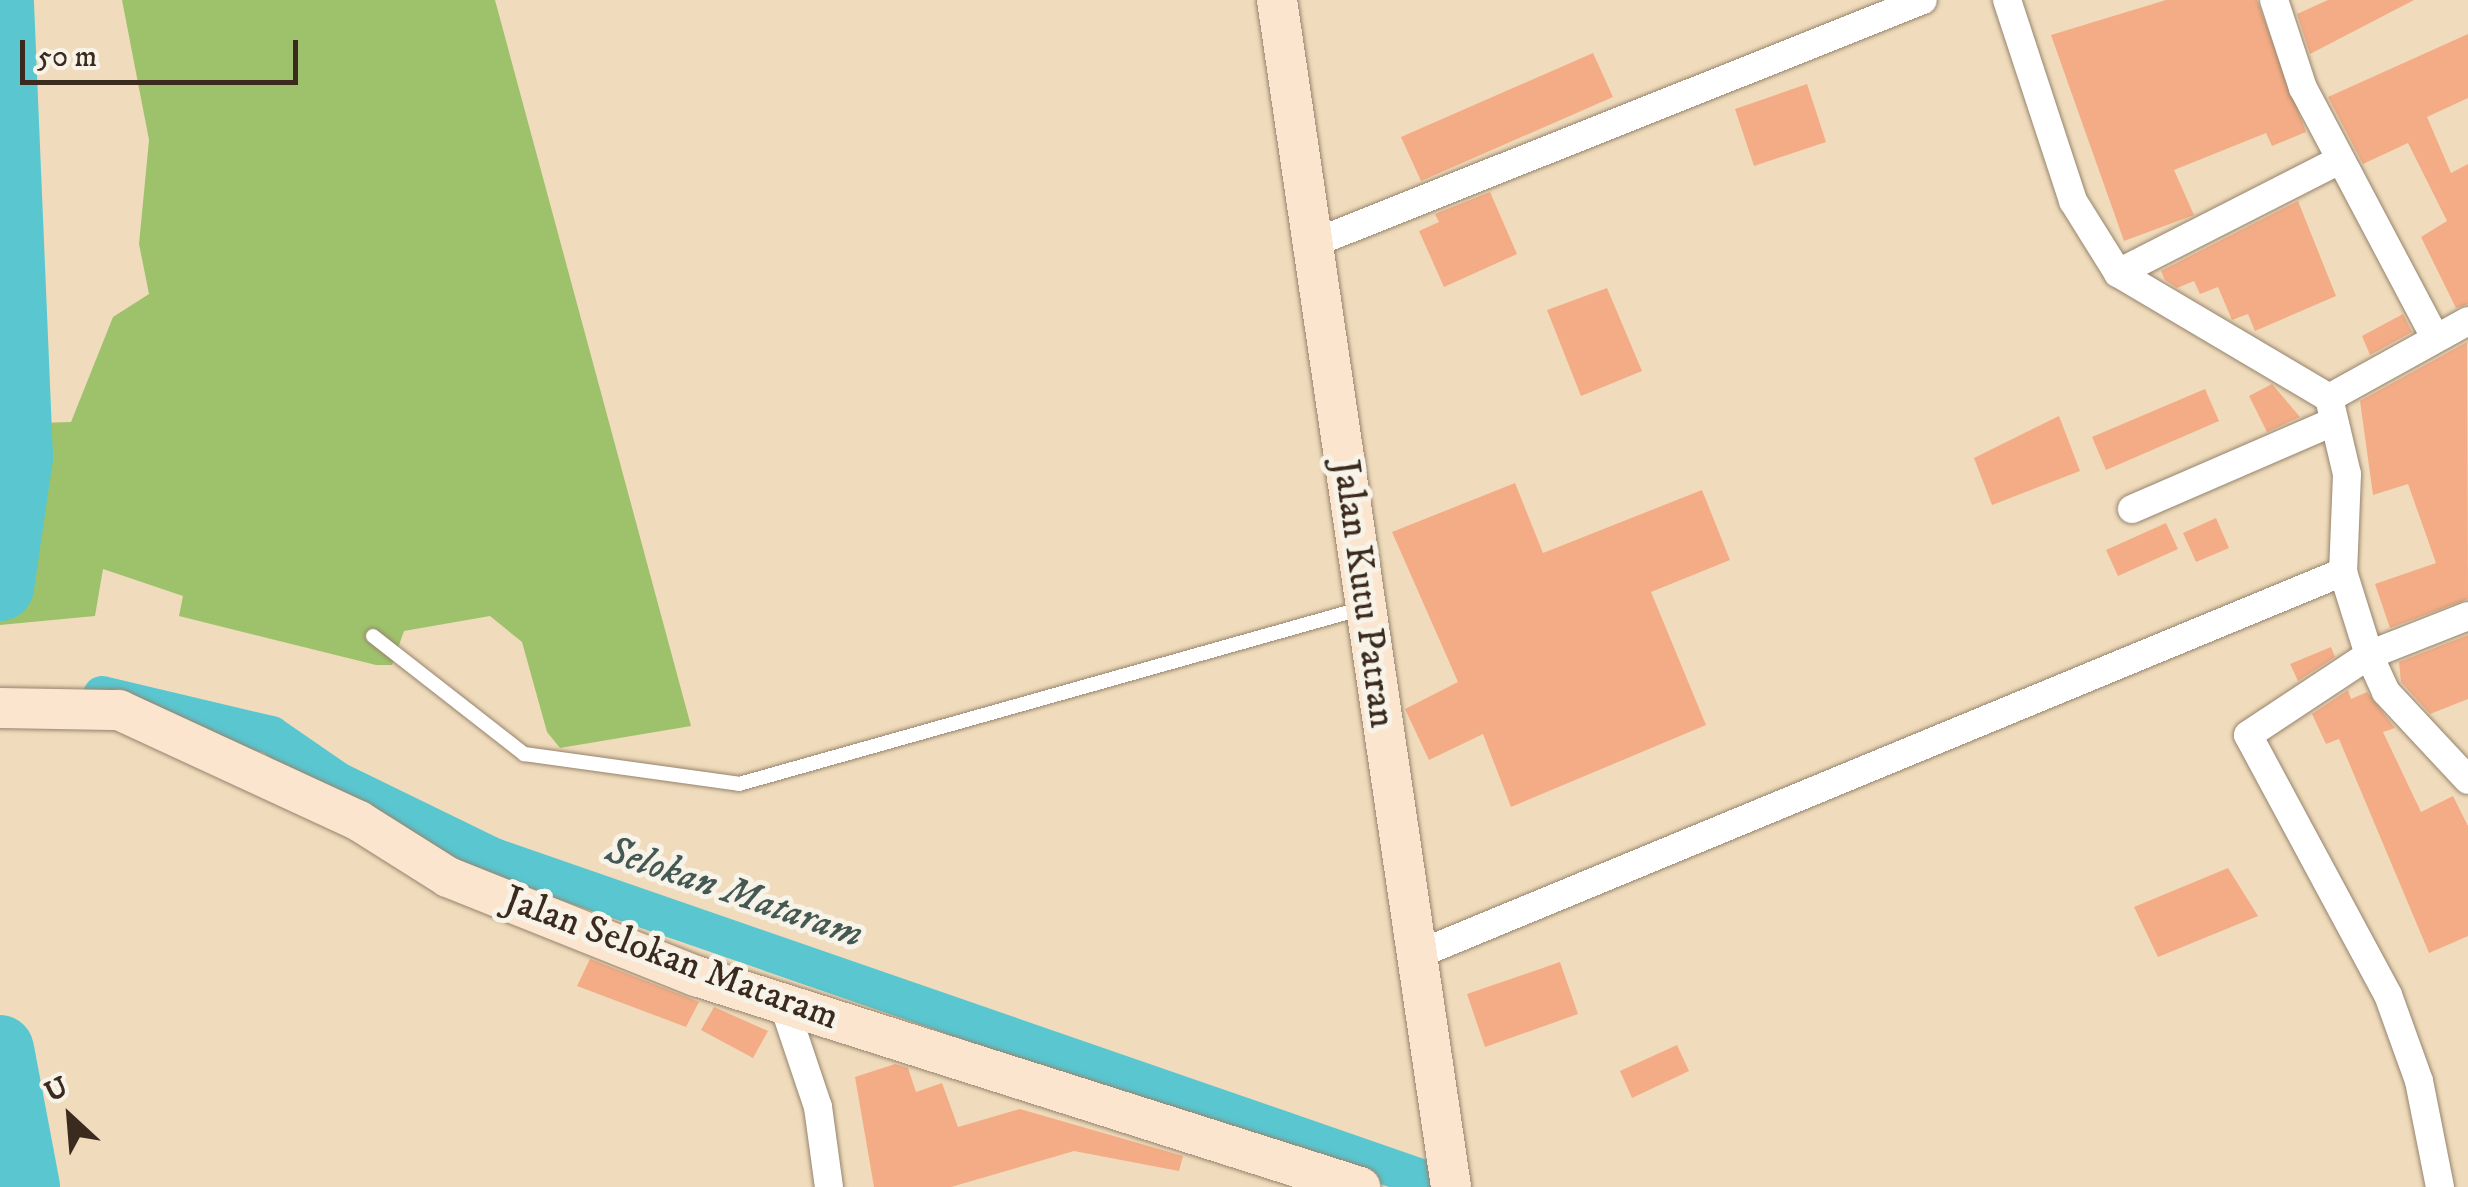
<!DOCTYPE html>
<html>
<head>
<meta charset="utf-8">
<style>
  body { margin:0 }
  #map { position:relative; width:2468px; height:1187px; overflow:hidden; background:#f0dcbc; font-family:"IM FELL DW Pica",serif }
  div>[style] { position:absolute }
  .green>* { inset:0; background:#9ec26c }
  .canal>* { height:38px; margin:-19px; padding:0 19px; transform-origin:19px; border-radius:19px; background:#59c6d0 }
  .river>* { height:68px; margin:-34px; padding:0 34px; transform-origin:34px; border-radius:34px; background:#59c6d0 }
  .building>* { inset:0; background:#f3ac86 }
  .roads { filter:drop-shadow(0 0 2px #96836d) drop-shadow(0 0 2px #96836d) }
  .lane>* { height:14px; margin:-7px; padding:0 7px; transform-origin:7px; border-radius:7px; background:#fff }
  .street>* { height:28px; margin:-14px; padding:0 14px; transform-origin:14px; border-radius:14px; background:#fff }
  .secondary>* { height:40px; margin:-20px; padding:0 20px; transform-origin:20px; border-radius:20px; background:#fbe5cf }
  span { translate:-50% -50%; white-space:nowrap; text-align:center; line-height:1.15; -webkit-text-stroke:10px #f7f3e8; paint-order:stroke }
  .street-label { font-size:38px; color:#3b2a1e }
  .water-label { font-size:40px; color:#445953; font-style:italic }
  .north { position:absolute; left:20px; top:1067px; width:100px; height:100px; -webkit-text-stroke:8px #f7f3e8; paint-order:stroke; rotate:334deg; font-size:28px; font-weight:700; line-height:40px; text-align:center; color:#3b2a1e }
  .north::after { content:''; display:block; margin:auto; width:35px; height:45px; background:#3b2a1e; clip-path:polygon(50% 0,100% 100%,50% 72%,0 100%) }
  .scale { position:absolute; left:20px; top:40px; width:278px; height:45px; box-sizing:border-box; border:5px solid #3b2a1e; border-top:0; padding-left:12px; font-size:30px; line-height:35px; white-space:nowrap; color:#3b2a1e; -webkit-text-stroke:8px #f7f3e8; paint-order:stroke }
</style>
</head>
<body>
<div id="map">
  <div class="green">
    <div style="clip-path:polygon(122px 0,495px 0,691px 726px,560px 748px,547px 732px,522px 642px,490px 616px,404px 631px,392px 665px,376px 665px,179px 616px,183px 596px,103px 569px,95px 616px,0 625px,0 434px,7px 424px,71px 422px,113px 317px,149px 294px,139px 244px,149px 140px)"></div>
  </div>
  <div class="canal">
    <div style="left:102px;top:695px;width:174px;rotate:13.3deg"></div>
    <div style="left:271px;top:735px;width:81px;rotate:34.5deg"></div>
    <div style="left:338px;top:781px;width:174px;rotate:26deg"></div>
    <div style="left:494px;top:857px;width:1009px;rotate:19.1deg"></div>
  </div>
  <div class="river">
    <div style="left:0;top:587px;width:131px;rotate:-81.7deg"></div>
    <div style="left:19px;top:457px;width:457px;rotate:-92.4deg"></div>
    <div style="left:0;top:1049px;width:140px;rotate:79.3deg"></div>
  </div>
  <div class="building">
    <div style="clip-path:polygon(2166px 0,2257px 0,2306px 132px,2272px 146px,2266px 133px,2174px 170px,2194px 215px,2124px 241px,2051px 35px)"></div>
    <div style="clip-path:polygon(2328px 0,2414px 0,2310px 54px,2297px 14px)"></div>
    <div style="clip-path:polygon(2468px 34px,2468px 98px,2427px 117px,2451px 173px,2468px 164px,2468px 304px,2456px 308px,2421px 237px,2447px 221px,2408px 143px,2363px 164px,2328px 97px)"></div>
    <div style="clip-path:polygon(1593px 53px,1613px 97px,1421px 181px,1401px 137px)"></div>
    <div style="clip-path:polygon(1807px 84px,1826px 142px,1754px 166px,1735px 109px)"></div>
    <div style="clip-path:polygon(1490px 192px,1517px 254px,1444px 287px,1419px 231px,1439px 222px,1435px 214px)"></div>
    <div style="clip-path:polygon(2298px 201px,2336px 296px,2255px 331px,2248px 314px,2232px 320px,2218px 287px,2200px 294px,2194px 281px,2177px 288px,2165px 280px,2161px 271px)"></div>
    <div style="clip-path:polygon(1607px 288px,1642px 371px,1581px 396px,1547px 310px)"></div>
    <div style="clip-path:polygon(2403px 314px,2412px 332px,2370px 355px,2362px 336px)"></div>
    <div style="clip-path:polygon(2467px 342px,2468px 599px,2390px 628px,2375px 584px,2436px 563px,2408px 484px,2373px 495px,2360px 401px)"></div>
    <div style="clip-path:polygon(2272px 384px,2300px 417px,2267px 432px,2249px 396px)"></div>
    <div style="clip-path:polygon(2205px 389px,2219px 421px,2106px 470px,2092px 437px)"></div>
    <div style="clip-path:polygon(2059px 416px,2080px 471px,1992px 505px,1974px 458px)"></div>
    <div style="clip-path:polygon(1515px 483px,1543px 553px,1702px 490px,1730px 560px,1651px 592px,1706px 725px,1511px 807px,1483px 734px,1429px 760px,1405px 709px,1458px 682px,1392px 532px)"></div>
    <div style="clip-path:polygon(2216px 518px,2229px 548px,2196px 562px,2183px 533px)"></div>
    <div style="clip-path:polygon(2166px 523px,2178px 549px,2118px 576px,2106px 550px)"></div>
    <div style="clip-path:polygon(2468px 635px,2468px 699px,2430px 714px,2401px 682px,2399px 662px)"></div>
    <div style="clip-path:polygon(2331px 647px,2335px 657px,2298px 681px,2290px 664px)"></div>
    <div style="clip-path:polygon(2348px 690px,2351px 699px,2367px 692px,2395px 728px,2383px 732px,2421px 812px,2453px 796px,2468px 826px,2468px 936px,2429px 953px,2339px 739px,2326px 744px,2312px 714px)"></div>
    <div style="clip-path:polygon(2228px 868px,2258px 916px,2158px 957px,2134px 907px)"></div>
    <div style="clip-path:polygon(590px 959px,699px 1002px,686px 1027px,577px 986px)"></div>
    <div style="clip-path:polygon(1560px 962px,1578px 1014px,1485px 1047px,1467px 994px)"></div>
    <div style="clip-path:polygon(714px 1007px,768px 1031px,753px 1058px,701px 1030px)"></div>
    <div style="clip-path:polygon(1677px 1045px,1689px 1071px,1632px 1098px,1620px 1071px)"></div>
    <div style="clip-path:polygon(895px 1064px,908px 1068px,916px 1092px,942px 1083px,958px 1127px,1020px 1109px,1183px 1156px,1179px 1171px,1074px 1151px,951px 1187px,874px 1187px,855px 1077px)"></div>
  </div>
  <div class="roads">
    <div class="lane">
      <div style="left:373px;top:636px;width:192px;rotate:38deg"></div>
      <div style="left:524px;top:754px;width:217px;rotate:7.9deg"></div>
      <div style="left:739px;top:784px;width:645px;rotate:-15.74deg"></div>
    </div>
    <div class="street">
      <div style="left:2007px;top:0;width:212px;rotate:71.8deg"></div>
      <div style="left:2073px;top:201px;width:85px;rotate:58deg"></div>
      <div style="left:2118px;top:273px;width:245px;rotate:30.6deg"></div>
      <div style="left:2329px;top:398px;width:78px;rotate:76.7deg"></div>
      <div style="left:2347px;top:474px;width:98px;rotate:92.3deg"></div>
      <div style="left:2343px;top:572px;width:87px;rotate:72.6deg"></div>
      <div style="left:2369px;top:655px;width:41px;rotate:65.3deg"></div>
      <div style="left:2386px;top:692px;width:120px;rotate:47deg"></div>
      <div style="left:2274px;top:0;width:93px;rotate:71.8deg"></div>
      <div style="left:2303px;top:88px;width:280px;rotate:62.1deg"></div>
      <div style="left:1319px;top:241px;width:650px;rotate:-21.75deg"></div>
      <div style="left:2118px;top:273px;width:249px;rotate:-27deg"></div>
      <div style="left:2329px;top:398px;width:159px;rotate:-29deg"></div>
      <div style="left:2132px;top:509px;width:219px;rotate:-23.4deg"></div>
      <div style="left:1419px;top:954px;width:1000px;rotate:-22.46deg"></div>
      <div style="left:783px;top:1003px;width:110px;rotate:71.4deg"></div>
      <div style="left:818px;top:1107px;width:81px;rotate:82.2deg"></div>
      <div style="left:2440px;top:1187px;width:108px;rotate:-101.2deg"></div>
      <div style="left:2419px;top:1081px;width:91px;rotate:-109.8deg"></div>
      <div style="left:2388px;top:995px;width:295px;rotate:-118.3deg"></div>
      <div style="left:2248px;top:735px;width:145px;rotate:-33.5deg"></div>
      <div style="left:2369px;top:655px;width:106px;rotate:-21.5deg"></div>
    </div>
    <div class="secondary">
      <div style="left:1277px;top:0;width:1200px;rotate:81.66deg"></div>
      <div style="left:0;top:708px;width:119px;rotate:1deg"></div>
      <div style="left:119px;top:710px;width:264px;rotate:24.8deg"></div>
      <div style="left:359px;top:821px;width:105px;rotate:32.2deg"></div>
      <div style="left:448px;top:877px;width:267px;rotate:21.8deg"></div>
      <div style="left:696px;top:976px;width:697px;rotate:17.63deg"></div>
    </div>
  </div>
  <div class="street-label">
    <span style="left:1363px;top:594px;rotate:82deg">Jalan Kutu Patran</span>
    <span style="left:671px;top:959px;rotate:20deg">Jalan Selokan Mataram</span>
  </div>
  <div class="water-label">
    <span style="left:734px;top:893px;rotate:19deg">Selokan Mataram</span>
  </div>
  <div class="north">U</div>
  <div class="scale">50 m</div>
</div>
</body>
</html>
